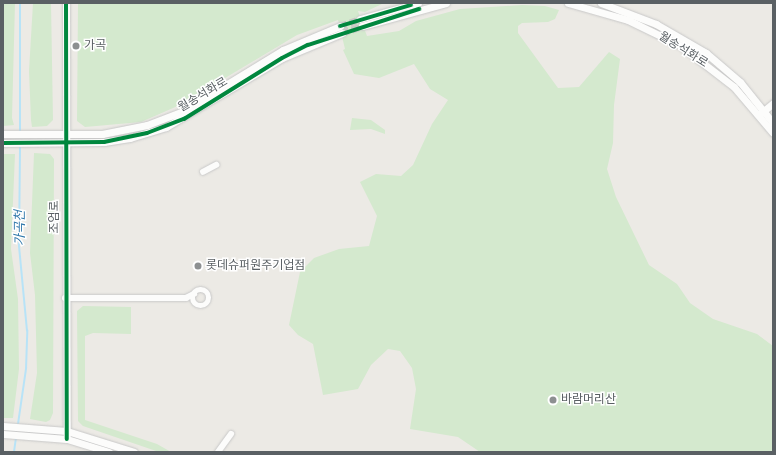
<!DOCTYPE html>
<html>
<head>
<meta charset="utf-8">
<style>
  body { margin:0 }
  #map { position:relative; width:776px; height:455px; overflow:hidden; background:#eceae5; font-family:Figtree,"Noto Sans KR",sans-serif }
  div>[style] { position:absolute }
  .green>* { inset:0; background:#d4e9ce }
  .stream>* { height:1.5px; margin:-0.75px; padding:0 0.75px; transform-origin:0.75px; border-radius:0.75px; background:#b8e3f7 }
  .tertiary-tunnel>* { height:7px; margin-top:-3.5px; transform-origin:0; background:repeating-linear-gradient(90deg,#c8c8c5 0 7px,transparent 0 10.5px) }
  .roads { filter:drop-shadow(0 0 1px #c8c8c8) drop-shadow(0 0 1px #c8c8c8) }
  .minor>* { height:5.5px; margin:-2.75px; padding:0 2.75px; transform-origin:2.75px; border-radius:2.75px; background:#fcfcfb }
  .minor>.ring { margin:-2.75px; padding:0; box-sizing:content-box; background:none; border:5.5px solid #fcfcfb; border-radius:50% }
  .tertiary>* { height:7px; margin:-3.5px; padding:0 3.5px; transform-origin:3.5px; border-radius:3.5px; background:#fcfcfb }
  .cycleway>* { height:4px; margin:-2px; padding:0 2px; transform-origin:2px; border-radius:2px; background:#00873e }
  .dots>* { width:11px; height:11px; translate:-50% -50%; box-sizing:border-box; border:2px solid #fff; border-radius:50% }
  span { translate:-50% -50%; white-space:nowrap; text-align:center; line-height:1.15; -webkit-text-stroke:3px #fff; paint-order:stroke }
  .poi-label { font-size:12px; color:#5a6064 }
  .left { translate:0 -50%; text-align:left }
  .street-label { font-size:12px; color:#5a6064 }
  .water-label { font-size:13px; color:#2f77aa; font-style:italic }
  .frame { position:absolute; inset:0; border:4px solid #5a6064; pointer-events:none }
</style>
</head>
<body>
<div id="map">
  <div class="green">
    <div style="clip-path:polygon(3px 3px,15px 3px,12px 118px,14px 125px,3px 126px)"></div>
    <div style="clip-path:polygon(33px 3px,51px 3px,53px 120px,47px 126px,32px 127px,31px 120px,29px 71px)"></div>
    <div style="clip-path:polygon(78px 3px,384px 3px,365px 12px,358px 11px,367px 36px,399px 31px,416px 21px,460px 9px,522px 5px,545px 6px,559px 10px,555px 19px,548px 22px,522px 23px,518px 26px,518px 33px,558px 88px,579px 87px,609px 52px,620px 59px,614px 105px,613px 143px,607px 169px,616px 197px,649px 265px,677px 284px,690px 303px,713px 319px,757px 334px,773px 346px,773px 452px,480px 452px,458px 437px,410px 429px,416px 389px,412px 368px,400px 351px,388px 349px,371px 365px,358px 389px,323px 395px,313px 344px,298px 335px,289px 325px,300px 272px,314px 258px,339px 249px,369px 246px,377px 216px,360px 182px,376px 174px,401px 176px,413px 165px,432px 124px,448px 100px,430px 89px,414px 64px,379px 78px,354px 74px,343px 50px,345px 49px,338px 20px,297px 35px,180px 105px,141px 122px,85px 127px,77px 121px)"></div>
    <div style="clip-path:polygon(352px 118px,371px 120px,385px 130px,385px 134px,371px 129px,350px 130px)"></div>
    <div style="clip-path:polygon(34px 153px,50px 154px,54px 159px,53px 413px,50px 420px,46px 422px,30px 419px,37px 373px,35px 295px,30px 253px)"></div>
    <div style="clip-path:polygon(3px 154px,15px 154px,11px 249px,18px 299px,19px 369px,13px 418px,3px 418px)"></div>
    <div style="clip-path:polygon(83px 306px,131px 307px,131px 334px,93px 333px,85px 336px,85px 420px,157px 444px,171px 452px,159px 452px,83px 426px,78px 421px,77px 311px)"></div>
  </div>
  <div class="stream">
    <div style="left:20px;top:131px;width:128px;rotate:-90deg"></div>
    <div style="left:18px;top:424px;width:56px;rotate:-81.7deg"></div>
    <div style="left:26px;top:369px;width:38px;rotate:-88deg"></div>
    <div style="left:27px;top:331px;width:85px;rotate:-95.4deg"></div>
    <div style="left:19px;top:246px;width:101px;rotate:-89.4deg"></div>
    <div style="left:14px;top:452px;width:14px;rotate:-82deg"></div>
  </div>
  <div class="tertiary-tunnel">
    <div style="left:340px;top:26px;width:21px;rotate:-19deg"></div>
    <div style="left:342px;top:33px;width:21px;rotate:-19deg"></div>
  </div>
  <div class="roads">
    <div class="minor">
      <div style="left:203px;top:172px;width:15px;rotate:-28deg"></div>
      <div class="ring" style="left:193px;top:290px;width:10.5px;height:10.5px"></div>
      <div style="left:65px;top:298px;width:121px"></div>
      <div style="left:186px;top:298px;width:9px;rotate:-27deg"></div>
      <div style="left:218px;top:452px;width:22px;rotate:-54deg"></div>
    </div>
    <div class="tertiary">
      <div style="left:66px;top:3px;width:436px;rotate:89.9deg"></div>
      <div style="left:568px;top:3px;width:62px;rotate:15.8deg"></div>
      <div style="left:628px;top:20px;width:59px;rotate:26.1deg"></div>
      <div style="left:681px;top:46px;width:67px;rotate:37.7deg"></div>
      <div style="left:734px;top:87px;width:60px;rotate:49.7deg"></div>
      <div style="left:601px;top:3px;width:59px;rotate:20.9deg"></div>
      <div style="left:656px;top:24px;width:58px;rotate:30.1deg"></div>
      <div style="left:706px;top:53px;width:45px;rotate:40.5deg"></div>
      <div style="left:740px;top:82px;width:53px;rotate:51.2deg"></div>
      <div style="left:360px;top:19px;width:60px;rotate:-15.4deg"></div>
      <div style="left:362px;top:26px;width:87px;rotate:-15.3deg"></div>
      <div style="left:760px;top:114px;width:17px;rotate:-40deg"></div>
      <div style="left:3px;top:134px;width:99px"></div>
      <div style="left:102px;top:134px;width:46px;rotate:-11.3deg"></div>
      <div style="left:147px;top:125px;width:39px;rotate:-21deg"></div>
      <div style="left:183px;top:111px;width:117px;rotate:-31.4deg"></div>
      <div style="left:283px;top:50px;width:62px;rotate:-22.8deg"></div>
      <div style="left:3px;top:143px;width:101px;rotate:-0.6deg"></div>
      <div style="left:104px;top:142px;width:26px;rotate:-9deg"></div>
      <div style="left:130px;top:138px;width:38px;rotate:-17deg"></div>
      <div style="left:166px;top:127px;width:135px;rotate:-30.7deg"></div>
      <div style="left:282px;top:58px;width:65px;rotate:-22.6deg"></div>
      <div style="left:3px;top:426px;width:64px;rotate:4.5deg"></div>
      <div style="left:67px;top:431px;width:70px;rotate:17.4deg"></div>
      <div style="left:3px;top:434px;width:64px;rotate:4.5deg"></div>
      <div style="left:67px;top:439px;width:44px;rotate:17.2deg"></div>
    </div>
  </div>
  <div class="cycleway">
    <div style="left:66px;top:3px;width:436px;rotate:89.9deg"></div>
    <div style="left:340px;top:26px;width:74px;rotate:-16.5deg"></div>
    <div style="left:3px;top:143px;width:101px;rotate:-0.6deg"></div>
    <div style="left:104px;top:142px;width:44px;rotate:-11.8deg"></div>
    <div style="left:147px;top:133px;width:40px;rotate:-21deg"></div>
    <div style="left:184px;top:119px;width:115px;rotate:-31.9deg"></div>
    <div style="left:282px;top:58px;width:29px;rotate:-27deg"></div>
    <div style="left:308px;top:45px;width:117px;rotate:-18deg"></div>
  </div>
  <div class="dots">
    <div style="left:76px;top:46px;background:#8d9091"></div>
    <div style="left:198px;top:266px;background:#8d9091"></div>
    <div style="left:553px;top:400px;background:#8d9091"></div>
  </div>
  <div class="poi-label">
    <span class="left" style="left:84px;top:46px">가곡</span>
    <span class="left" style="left:206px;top:266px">롯데슈퍼원주기업점</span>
    <span class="left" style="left:561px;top:400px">바람머리산</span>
  </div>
  <div class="street-label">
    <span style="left:683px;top:50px;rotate:32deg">월송석화로</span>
    <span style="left:203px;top:95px;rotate:-31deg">월송석화로</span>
    <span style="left:55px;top:217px;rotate:-90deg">조엄로</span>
  </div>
  <div class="water-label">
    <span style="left:20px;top:228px;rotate:-90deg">가곡천</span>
  </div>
  <div class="frame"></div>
</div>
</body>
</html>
